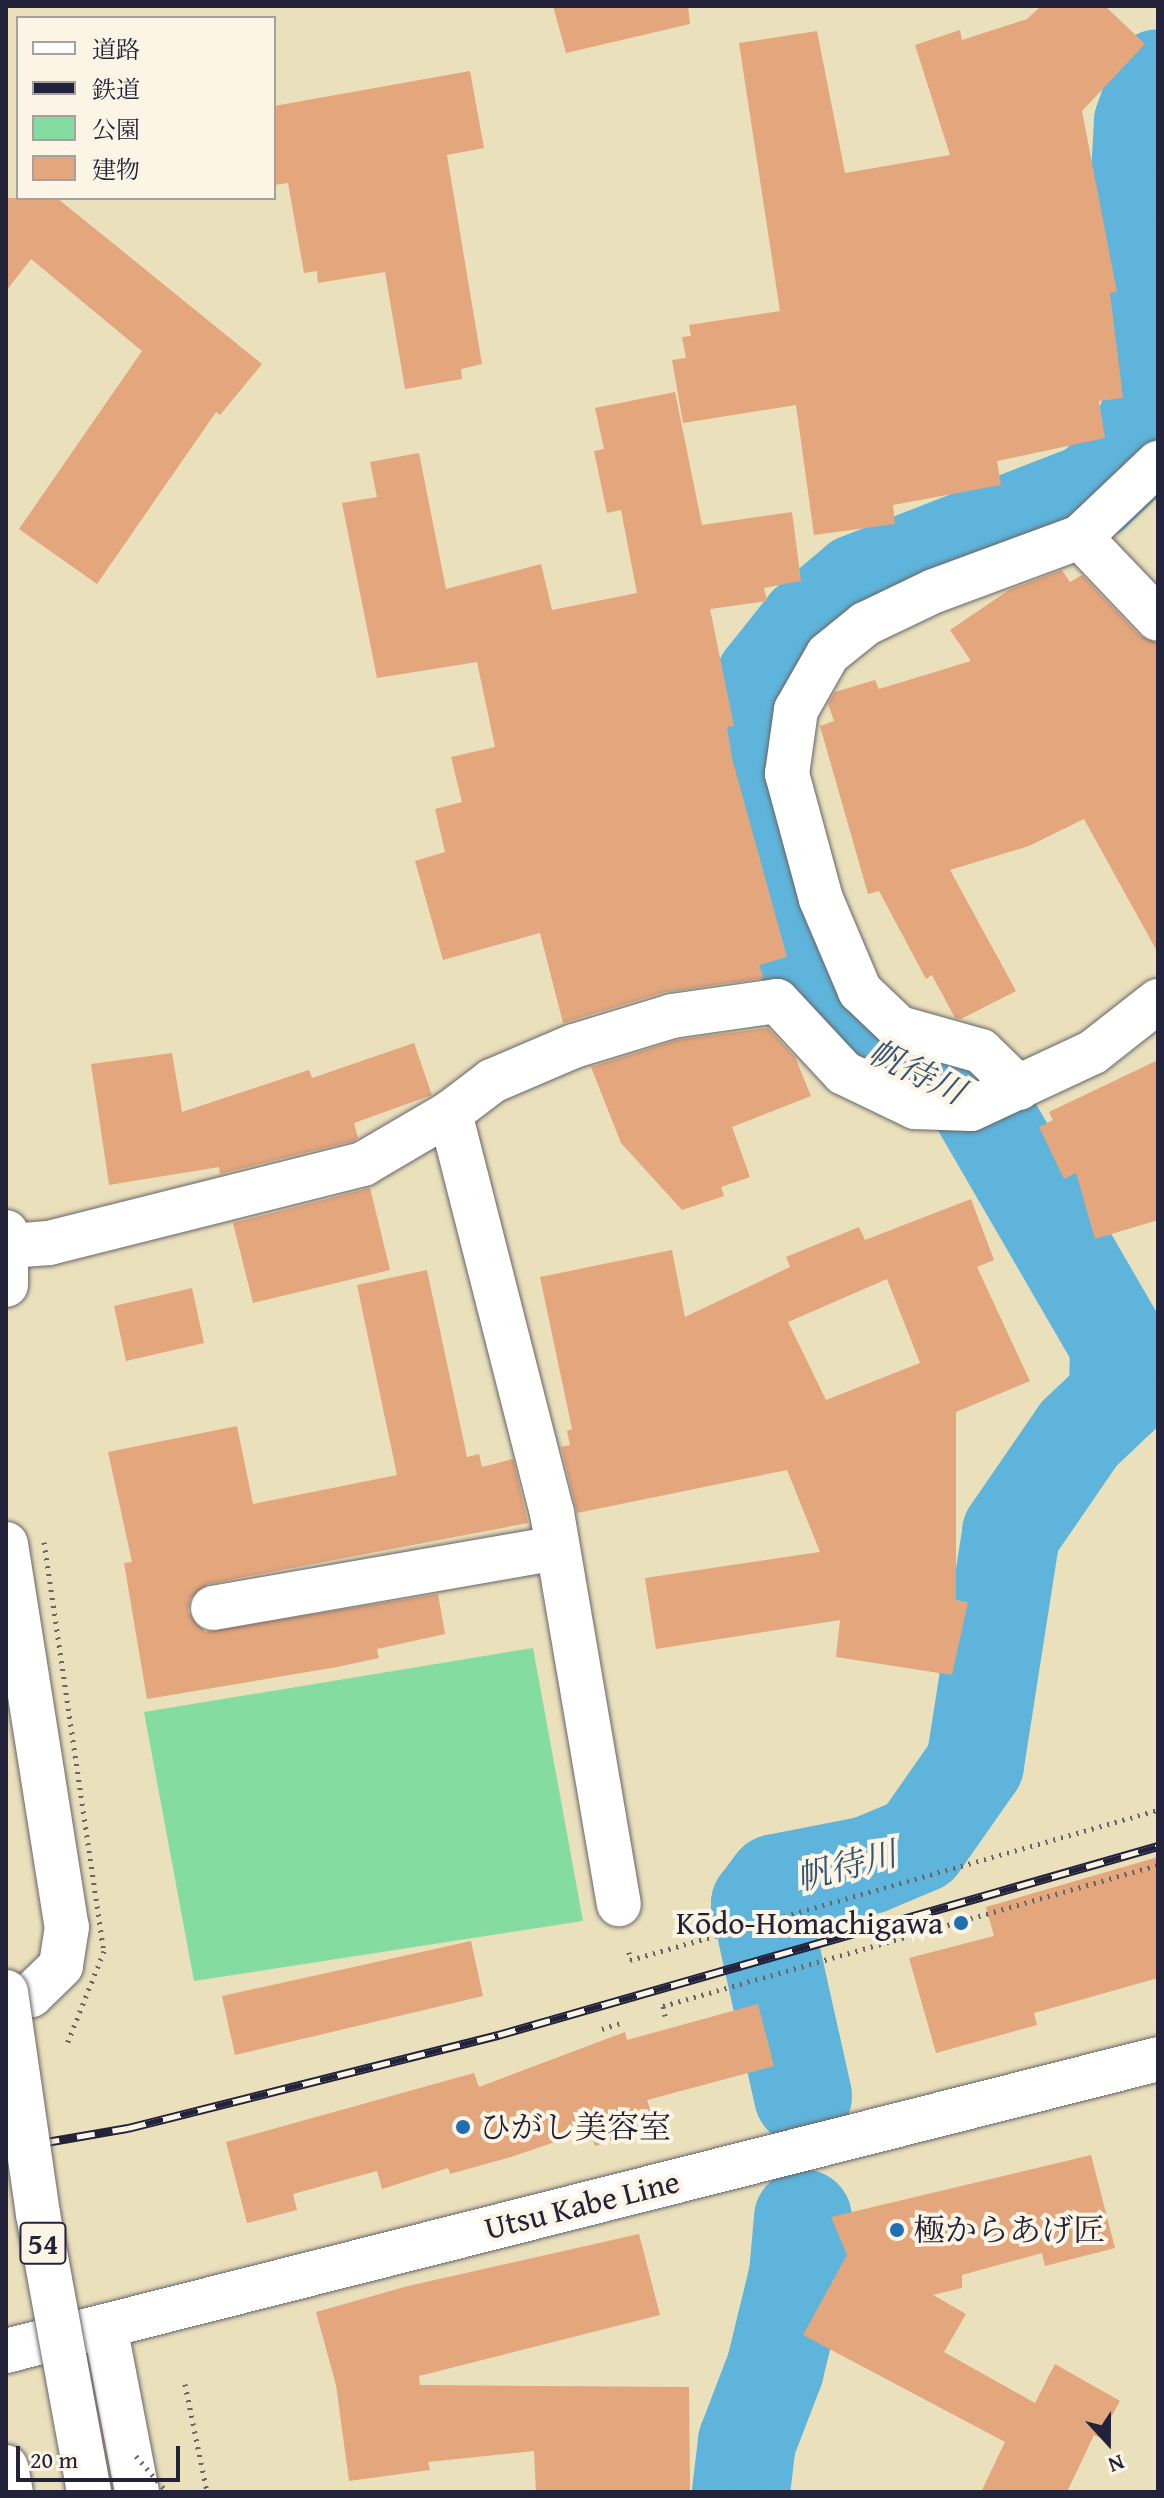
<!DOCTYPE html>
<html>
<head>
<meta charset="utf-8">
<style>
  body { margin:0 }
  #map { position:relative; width:1164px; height:2498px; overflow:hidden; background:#eae0bc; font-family:"Gentium Book Plus","Noto Serif JP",serif }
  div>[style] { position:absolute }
  .green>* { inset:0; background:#84dca1 }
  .river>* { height:98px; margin:-49px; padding:0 49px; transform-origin:49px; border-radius:49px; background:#5eb4da }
  .building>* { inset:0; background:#e3a67d }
  .path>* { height:5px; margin-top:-2.5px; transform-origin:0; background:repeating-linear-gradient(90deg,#686468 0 2px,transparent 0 8px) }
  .roads { filter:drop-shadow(0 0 2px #686468) drop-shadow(0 0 2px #686468) }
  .minor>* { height:44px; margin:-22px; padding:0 22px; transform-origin:22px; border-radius:22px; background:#fff }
  .major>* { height:44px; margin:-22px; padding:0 22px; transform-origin:22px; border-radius:22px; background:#fff }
  .highway>* { height:44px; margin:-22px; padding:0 22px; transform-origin:22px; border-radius:22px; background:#fff }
  .rail>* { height:9px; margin-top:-4.5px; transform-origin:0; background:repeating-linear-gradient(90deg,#fcf5e5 0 18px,#22223b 0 36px); box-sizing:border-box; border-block:2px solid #22223b }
  .path-bridge>* { height:5px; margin-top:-2.5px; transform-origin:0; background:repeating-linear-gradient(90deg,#686468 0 2px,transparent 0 8px) }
  .bridges { filter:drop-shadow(0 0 2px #686468) drop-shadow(0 0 2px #686468) }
  .highway-bridge>* { height:44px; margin:-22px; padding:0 22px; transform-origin:22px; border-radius:22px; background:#fff }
  .dots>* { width:22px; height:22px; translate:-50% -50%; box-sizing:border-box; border:4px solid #fcf5e5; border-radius:50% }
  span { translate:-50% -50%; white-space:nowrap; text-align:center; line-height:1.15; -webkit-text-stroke:8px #fcf5e5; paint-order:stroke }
  .shield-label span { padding:2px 6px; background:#fcf5e5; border:2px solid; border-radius:6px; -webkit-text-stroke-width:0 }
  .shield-label { font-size:30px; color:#22223b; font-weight:700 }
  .poi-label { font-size:32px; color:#22223b }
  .right { translate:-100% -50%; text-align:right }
  .left { translate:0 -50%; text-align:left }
  .street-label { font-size:32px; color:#22223b }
  .water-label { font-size:34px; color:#375573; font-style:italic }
  .frame { position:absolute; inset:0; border:8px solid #22223b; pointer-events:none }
  .legend { position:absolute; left:16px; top:16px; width:260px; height:184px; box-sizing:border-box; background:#fcf5e5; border:2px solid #a5a1a1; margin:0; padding:10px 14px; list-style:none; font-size:24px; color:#22223b }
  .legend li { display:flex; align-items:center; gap:16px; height:40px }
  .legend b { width:40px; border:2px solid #a5a1a1 }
  .north { position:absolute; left:1068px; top:2402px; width:80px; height:80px; -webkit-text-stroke:6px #fcf5e5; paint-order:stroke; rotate:159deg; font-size:22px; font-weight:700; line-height:32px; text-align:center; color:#22223b }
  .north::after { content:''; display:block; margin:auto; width:28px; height:36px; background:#22223b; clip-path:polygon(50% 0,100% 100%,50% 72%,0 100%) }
  .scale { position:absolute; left:16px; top:2446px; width:164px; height:36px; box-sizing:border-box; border:4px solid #22223b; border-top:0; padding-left:10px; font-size:24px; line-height:28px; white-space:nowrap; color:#22223b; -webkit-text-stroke:6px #fcf5e5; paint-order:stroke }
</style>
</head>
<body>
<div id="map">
  <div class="green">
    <div style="clip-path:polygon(533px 1648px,583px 1921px,194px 1981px,144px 1712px)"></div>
  </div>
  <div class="river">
    <div style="left:803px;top:2096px;width:197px;rotate:-102.6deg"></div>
    <div style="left:760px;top:1904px;width:26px;rotate:-53deg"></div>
    <div style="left:776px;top:1883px;width:95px;rotate:-11deg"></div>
    <div style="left:869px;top:1865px;width:54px;rotate:-22.8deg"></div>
    <div style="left:919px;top:1844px;width:98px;rotate:-55deg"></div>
    <div style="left:975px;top:1764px;width:234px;rotate:-81.1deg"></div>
    <div style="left:1011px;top:1533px;width:120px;rotate:-55.5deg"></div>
    <div style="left:1079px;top:1434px;width:54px;rotate:-43.5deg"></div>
    <div style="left:1118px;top:1397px;width:52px;rotate:-88.9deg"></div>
    <div style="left:1119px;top:1345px;width:291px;rotate:-120.1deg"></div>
    <div style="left:973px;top:1093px;width:133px;rotate:-155.6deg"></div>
    <div style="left:852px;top:1038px;width:59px;rotate:-127.5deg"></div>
    <div style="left:816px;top:991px;width:185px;rotate:-106deg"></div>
    <div style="left:765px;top:813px;width:68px;rotate:-97.7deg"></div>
    <div style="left:756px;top:746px;width:68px;rotate:-82.3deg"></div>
    <div style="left:765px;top:679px;width:69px;rotate:-51.5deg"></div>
    <div style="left:808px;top:625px;width:65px;rotate:-40deg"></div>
    <div style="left:858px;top:583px;width:251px;rotate:-21.3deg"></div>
    <div style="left:1092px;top:492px;width:61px;rotate:-43.7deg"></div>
    <div style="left:1136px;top:450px;width:54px;rotate:-69.6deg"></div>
    <div style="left:1155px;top:399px;width:117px;rotate:-90deg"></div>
    <div style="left:1155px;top:282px;width:108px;rotate:-98deg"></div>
    <div style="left:1140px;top:175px;width:53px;rotate:-86.8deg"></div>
    <div style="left:1143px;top:122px;width:46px;rotate:-71.2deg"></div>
    <div style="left:741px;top:2492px;width:50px;rotate:-83.2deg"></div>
    <div style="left:747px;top:2442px;width:78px;rotate:-69deg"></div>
    <div style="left:775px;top:2369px;width:97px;rotate:-76.3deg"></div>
    <div style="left:798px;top:2275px;width:57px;rotate:-85deg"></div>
  </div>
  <div class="building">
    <div style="clip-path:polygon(553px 6px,688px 6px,690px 24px,566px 53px)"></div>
    <div style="clip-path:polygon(1041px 6px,1105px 6px,1145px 44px,1082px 111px,1117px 292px,1110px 293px,1123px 398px,1099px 401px,1105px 438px,997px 461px,1001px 485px,893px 505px,895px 524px,814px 535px,796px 405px,683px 423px,672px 360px,686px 358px,682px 337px,691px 336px,689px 325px,780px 311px,739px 43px,817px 31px,845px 173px,950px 155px,915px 45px,960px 30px,962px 40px,1027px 19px)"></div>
    <div style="clip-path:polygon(470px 71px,484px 148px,447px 155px,482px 364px,461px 369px,462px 379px,405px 389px,385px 272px,318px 283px,317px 271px,304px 273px,288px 183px,274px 185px,274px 106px)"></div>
    <div style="clip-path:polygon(6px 198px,57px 198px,262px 364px,220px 415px,216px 412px,97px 584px,19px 529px,142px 351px,31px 259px,6px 291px)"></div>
    <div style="clip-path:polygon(675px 392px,702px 525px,792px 512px,801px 581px,764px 588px,767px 601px,710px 609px,734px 726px,727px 727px,732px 758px,787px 957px,759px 965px,764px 978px,665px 992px,563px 1023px,540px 933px,443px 960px,415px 861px,445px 852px,435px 809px,462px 802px,451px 757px,495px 747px,477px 662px,377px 678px,342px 503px,377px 497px,370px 462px,419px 453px,446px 589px,541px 564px,552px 610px,637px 593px,621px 510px,607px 513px,594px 451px,604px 449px,595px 408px)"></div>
    <div style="clip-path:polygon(1062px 570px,1070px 582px,1082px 575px,1140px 636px,1158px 643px,1158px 953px,1084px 819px,1029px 846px,950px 870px,1016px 991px,961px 1019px,955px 1018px,932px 975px,926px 979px,879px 891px,868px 894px,820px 726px,834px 721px,828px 704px,835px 692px,875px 680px,879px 689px,971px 661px,950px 630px,1009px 590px)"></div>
    <div style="clip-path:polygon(768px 1028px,795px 1057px,811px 1096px,732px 1127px,750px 1177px,721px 1187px,724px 1196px,682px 1210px,621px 1143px,591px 1067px,677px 1040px)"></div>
    <div style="clip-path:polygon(414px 1043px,432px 1095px,354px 1123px,358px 1138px,353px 1141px,220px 1174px,219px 1167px,109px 1185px,91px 1064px,172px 1053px,182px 1112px,309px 1070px,312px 1078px)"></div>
    <div style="clip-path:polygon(1158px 1060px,1158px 1220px,1095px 1239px,1076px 1173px,1064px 1179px,1039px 1127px,1053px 1120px,1049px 1112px)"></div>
    <div style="clip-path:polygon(370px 1188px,390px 1270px,253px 1303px,233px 1223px)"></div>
    <div style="clip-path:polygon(evenodd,971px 1199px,994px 1260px,977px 1267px,1030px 1381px,956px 1412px,956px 1600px,968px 1602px,952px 1675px,836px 1657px,840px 1620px,656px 1649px,645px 1578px,820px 1552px,787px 1470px,577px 1513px,561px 1447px,570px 1445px,567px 1431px,572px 1429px,540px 1277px,672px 1250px,685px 1317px,790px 1267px,786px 1257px,859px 1227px,865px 1240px,971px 1199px,887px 1279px,920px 1363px,826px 1400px,788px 1322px,887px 1279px)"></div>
    <div style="clip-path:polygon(427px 1270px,467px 1457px,479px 1454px,482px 1467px,513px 1459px,528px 1523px,208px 1584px,190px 1599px,188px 1612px,205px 1632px,438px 1594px,445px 1634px,377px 1649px,379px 1658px,337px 1667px,147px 1699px,124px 1563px,132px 1562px,108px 1452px,237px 1426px,253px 1504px,397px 1475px,357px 1285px)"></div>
    <div style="clip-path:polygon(192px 1288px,204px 1343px,126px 1361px,114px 1306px)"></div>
    <div style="clip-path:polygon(1158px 1857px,1158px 1978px,1034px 2013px,1037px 2025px,936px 2053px,909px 1958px,994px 1936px,986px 1907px)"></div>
    <div style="clip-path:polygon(471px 1941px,483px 1996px,235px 2055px,222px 1996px)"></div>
    <div style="clip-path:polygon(758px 2004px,774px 2066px,647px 2100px,656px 2126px,595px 2146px,590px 2130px,511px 2157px,450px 2174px,448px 2168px,382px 2189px,377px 2171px,293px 2194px,297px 2210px,247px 2223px,226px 2142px,474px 2073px,479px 2087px,625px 2032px,627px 2040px)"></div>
    <div style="clip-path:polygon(1091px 2155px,1115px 2248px,1045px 2266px,1042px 2253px,962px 2275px,962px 2288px,933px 2295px,966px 2314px,944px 2352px,1035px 2403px,1055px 2364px,1120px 2401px,1100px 2438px,1094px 2435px,1067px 2492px,981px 2492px,1005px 2442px,803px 2335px,847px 2255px,831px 2217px)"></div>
    <div style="clip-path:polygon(639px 2234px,660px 2315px,419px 2376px,420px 2385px,689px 2387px,690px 2492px,536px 2492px,534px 2451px,428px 2462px,430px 2470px,349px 2481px,336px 2385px,316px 2312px,408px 2286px)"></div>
  </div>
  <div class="path">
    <div style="left:629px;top:1952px;width:8px;rotate:83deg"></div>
    <div style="left:630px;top:1960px;width:549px;rotate:-15.86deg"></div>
    <div style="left:665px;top:2016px;width:10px;rotate:-101deg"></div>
    <div style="left:663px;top:2006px;width:515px;rotate:-15.9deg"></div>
    <div style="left:602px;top:2029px;width:22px;rotate:-18deg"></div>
    <div style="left:185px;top:2384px;width:110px;rotate:78.5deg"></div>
  </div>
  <div class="roads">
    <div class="minor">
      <div style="left:1080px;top:537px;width:113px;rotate:46.4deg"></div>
      <div style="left:1019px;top:1088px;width:53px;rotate:-135.8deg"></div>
      <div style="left:981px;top:1051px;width:85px;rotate:-164.3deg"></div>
      <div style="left:899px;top:1028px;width:54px;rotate:-136.5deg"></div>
      <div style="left:860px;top:991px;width:100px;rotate:-113deg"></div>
      <div style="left:821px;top:899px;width:130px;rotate:-105.2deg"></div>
      <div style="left:787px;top:774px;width:65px;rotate:-82deg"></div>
      <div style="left:796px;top:710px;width:64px;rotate:-60.3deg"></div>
      <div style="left:828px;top:654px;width:48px;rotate:-39deg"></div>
      <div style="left:865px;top:624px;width:76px;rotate:-25.6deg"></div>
      <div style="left:934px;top:591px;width:156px;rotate:-20.3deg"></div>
      <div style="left:1080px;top:537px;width:108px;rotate:-43.5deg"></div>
      <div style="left:450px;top:1113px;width:413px;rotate:75.7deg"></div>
      <div style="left:552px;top:1513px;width:397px;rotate:80.3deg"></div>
      <div style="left:6px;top:1232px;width:53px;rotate:90deg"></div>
      <div style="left:9px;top:1246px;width:40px;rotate:-4.3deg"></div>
      <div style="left:49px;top:1243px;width:324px;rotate:-14.1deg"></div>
      <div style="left:363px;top:1164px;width:101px;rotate:-30.4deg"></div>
      <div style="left:450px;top:1113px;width:53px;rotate:-37.3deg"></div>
      <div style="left:492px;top:1081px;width:89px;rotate:-23.1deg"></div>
      <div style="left:574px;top:1046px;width:102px;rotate:-17deg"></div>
      <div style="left:672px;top:1016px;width:106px;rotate:-8.1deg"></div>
      <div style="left:777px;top:1001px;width:98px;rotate:47.1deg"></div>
      <div style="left:844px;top:1073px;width:79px;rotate:25.6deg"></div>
      <div style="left:915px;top:1107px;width:56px;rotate:2deg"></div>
      <div style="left:971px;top:1109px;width:135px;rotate:-25deg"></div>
      <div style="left:1093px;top:1052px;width:83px;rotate:-38.1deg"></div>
      <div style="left:6px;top:1544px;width:388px;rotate:81deg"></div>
      <div style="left:67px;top:1927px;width:39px;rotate:99deg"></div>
      <div style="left:61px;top:1966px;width:42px;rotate:136deg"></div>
      <div style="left:31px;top:1995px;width:25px;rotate:171deg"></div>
      <div style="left:213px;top:1608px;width:349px;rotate:-9.9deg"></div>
      <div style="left:105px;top:2326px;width:169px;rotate:79.1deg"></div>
    </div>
    <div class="major">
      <div style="left:6px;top:2351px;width:1188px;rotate:-14.22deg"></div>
    </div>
    <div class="highway">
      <div style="left:6px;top:2467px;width:25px;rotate:79deg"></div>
    </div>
  </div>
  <div class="rail">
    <div style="left:6px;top:2149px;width:124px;rotate:-9.8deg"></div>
    <div style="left:128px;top:2128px;width:382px;rotate:-14.1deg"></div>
    <div style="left:498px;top:2035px;width:687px;rotate:-15.98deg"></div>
  </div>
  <div class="path-bridge">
    <div style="left:44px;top:1542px;width:413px;rotate:81.7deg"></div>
    <div style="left:104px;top:1951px;width:100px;rotate:111.7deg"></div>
    <div style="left:136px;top:2456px;width:48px;rotate:49.3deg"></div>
  </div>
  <div class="bridges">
    <div class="highway-bridge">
      <div style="left:6px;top:1992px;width:224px;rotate:81.8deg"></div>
      <div style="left:38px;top:2214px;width:283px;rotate:79.6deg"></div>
    </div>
  </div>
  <div class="dots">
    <div style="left:961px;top:1923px;background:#1f6fb2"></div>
    <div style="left:463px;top:2127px;background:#1f6fb2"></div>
    <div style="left:897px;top:2230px;background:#1f6fb2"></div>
  </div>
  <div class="shield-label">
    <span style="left:43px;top:2243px">54</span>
  </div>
  <div class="poi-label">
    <span class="right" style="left:943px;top:1923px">Kōdo-Homachigawa</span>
    <span class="left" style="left:479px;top:2127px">ひがし美容室</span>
    <span class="left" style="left:913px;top:2230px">極からあげ匠</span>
  </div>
  <div class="street-label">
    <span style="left:582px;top:2205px;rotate:-14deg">Utsu Kabe Line</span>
  </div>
  <div class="water-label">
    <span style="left:917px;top:1071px;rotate:26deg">帆待川</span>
    <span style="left:846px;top:1865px;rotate:-15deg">帆待川</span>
  </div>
  <div class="frame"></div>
  <ul class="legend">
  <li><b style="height:10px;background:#fff"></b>道路</li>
  <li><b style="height:10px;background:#22223b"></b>鉄道</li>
  <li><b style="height:22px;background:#84dca1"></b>公園</li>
  <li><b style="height:22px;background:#e3a67d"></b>建物</li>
  </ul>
  <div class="north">N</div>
  <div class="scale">20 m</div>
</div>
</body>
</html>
